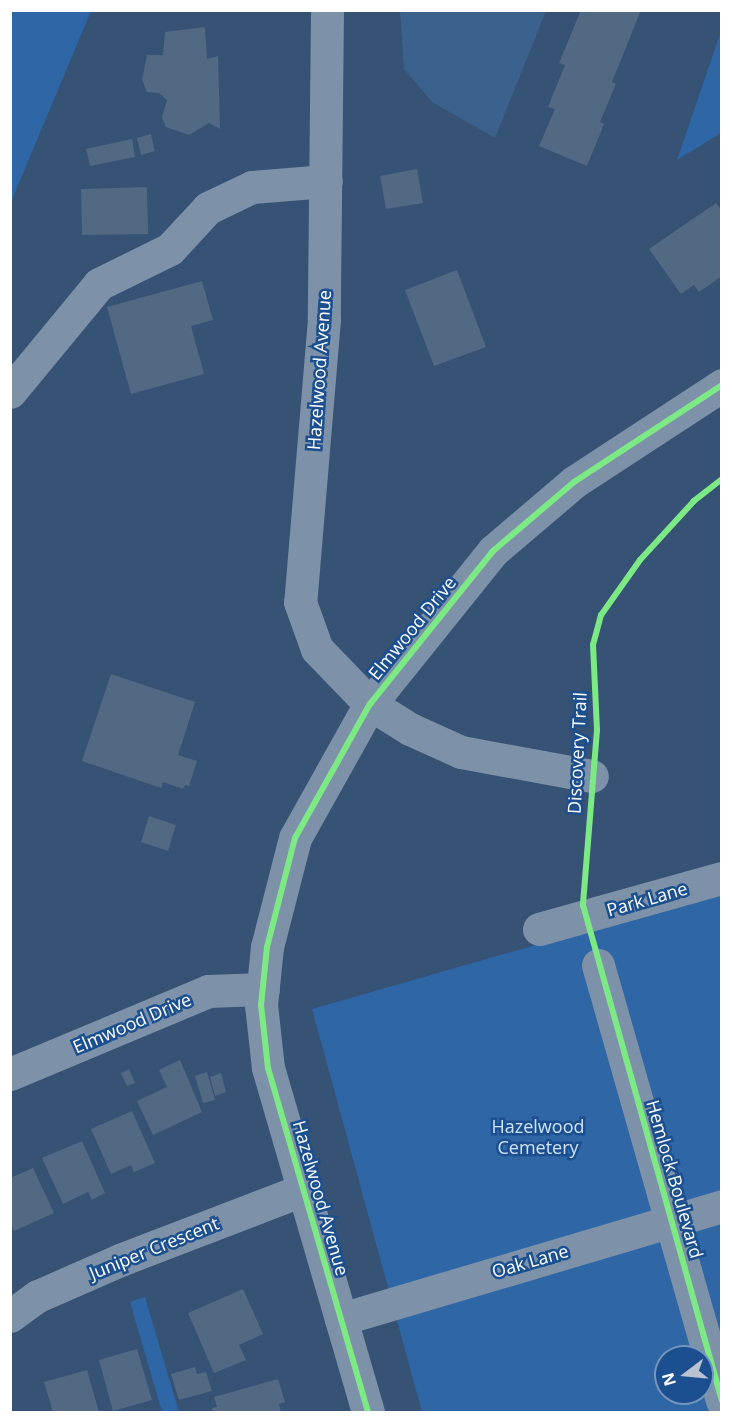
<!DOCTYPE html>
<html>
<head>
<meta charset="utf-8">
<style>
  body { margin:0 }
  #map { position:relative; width:732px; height:1423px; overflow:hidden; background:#365274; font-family:"Open Sans",sans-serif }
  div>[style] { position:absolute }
  .green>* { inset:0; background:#2f66a5 }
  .water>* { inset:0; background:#3b618d }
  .building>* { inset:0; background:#526984 }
  .minor>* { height:33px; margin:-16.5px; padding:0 16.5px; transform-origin:16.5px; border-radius:16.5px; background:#7d92a8 }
  .cycleway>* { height:6px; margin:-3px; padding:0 3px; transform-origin:3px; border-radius:3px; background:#7ce984 }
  span { translate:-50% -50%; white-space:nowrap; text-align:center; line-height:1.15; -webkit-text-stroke:5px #1b4f8f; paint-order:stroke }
  .street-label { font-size:18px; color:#fff }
  .park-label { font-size:18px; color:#cfe3fa }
  .frame { position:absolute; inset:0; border:12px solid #fff; pointer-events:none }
  .north { position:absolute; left:654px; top:1345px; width:60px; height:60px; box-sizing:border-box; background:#1b4f8f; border:2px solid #7695bc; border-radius:50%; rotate:254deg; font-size:16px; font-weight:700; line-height:24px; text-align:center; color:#fff }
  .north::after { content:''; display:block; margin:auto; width:21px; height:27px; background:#b9c2ce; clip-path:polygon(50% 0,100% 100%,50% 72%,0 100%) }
</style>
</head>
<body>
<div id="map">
  <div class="green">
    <div style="clip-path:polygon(11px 10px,91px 11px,11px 202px,10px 11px)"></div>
    <div style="clip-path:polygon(721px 31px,721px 133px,677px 160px)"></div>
    <div style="clip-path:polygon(evenodd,721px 892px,721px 1412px,422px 1412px,312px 1009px,721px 892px,666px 1357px,702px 1357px,702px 1393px,666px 1393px,666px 1357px)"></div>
    <div style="clip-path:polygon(145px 1297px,179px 1412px,162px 1412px,130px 1302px)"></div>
  </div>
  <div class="water">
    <div style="clip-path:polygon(400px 11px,546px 11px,495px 138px,432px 102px,404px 69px)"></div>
  </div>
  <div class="building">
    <div style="clip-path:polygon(581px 10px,641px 10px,612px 82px,616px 84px,600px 122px,604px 124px,587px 166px,539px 146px,555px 109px,548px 107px,565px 65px,559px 63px)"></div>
    <div style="clip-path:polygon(205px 27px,207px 59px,218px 56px,220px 129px,209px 123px,189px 135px,166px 127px,162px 117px,167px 100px,159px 93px,147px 92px,142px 80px,147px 55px,163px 55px,165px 32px)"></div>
    <div style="clip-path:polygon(151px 134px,155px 151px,141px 155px,137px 138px)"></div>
    <div style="clip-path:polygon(132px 139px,135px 157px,90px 166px,86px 149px)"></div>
    <div style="clip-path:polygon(417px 169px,423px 203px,386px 209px,380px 176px)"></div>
    <div style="clip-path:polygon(147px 187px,148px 234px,82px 235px,81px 189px)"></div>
    <div style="clip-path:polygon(716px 203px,722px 211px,722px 276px,699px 292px,694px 285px,681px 294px,649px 249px)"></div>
    <div style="clip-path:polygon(457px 270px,486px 347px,434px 366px,405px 290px)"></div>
    <div style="clip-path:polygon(202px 281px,213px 320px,191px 326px,204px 374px,131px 394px,107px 307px)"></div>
    <div style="clip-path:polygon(111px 674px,195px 702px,178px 755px,197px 761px,189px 786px,185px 785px,183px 789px,163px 782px,161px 788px,82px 761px)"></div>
    <div style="clip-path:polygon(149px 816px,176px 825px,168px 851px,141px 842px)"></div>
    <div style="clip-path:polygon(180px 1060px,202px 1112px,153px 1135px,137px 1101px,167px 1087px,159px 1070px)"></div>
    <div style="clip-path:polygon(129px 1069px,135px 1083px,127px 1086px,121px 1073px)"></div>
    <div style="clip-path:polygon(207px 1072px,215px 1100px,203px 1103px,195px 1076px)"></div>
    <div style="clip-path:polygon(221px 1073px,226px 1092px,215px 1096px,210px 1077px)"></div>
    <div style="clip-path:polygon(132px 1111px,155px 1163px,134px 1172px,131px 1165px,111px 1174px,91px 1129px)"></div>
    <div style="clip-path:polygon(82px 1141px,105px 1193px,92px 1200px,88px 1192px,63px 1204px,42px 1158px)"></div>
    <div style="clip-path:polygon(33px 1168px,54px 1213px,14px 1231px,10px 1222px,10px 1178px)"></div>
    <div style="clip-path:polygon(243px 1289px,263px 1334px,239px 1345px,246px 1360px,214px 1373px,188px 1313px)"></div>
    <div style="clip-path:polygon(137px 1349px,152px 1400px,113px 1411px,99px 1360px)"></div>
    <div style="clip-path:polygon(195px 1367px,197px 1374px,206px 1372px,212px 1391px,179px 1400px,171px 1374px)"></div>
    <div style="clip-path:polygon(87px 1370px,99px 1412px,53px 1412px,44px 1382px)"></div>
    <div style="clip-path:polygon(278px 1379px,285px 1402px,279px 1404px,281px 1412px,213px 1412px,212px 1408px,217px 1407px,214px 1397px)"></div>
  </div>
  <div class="minor">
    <div style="left:327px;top:10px;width:309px;rotate:90.6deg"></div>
    <div style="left:324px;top:319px;width:284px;rotate:94.8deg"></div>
    <div style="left:300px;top:602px;width:50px;rotate:70.1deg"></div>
    <div style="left:317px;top:649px;width:76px;rotate:46.1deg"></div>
    <div style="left:370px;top:704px;width:47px;rotate:32deg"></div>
    <div style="left:410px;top:729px;width:56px;rotate:24.3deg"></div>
    <div style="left:461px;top:752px;width:133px;rotate:10.4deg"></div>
    <div style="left:10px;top:392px;width:140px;rotate:-50.5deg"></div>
    <div style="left:99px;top:284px;width:79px;rotate:-26.2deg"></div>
    <div style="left:170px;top:249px;width:56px;rotate:-47.2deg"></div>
    <div style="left:208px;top:208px;width:49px;rotate:-25.5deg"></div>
    <div style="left:252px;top:187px;width:74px;rotate:-4.6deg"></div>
    <div style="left:539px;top:929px;width:190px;rotate:-15.6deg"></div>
    <div style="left:598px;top:965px;width:453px;rotate:74.1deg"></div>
    <div style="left:10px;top:1074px;width:215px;rotate:-22.7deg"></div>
    <div style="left:208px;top:991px;width:55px;rotate:-2.1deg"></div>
    <div style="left:10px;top:1316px;width:34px;rotate:-36deg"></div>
    <div style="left:38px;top:1296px;width:90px;rotate:-23.7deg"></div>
    <div style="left:120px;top:1260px;width:195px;rotate:-21deg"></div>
    <div style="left:341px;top:1319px;width:397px;rotate:-16.5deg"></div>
    <div style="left:368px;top:1412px;width:358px;rotate:-106.2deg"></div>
    <div style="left:268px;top:1068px;width:63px;rotate:-96.3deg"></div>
    <div style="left:261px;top:1005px;width:58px;rotate:-84.1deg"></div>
    <div style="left:267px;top:947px;width:113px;rotate:-75.6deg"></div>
    <div style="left:295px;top:838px;width:154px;rotate:-60.8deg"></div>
    <div style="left:370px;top:704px;width:196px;rotate:-51.2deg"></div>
    <div style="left:493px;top:551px;width:106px;rotate:-40.4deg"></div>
    <div style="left:574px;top:482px;width:177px;rotate:-33.2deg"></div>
  </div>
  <div class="cycleway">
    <div style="left:722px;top:479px;width:36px;rotate:142deg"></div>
    <div style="left:694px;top:501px;width:80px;rotate:132.5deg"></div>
    <div style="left:640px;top:560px;width:67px;rotate:125.3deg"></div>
    <div style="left:601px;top:615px;width:31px;rotate:105deg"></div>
    <div style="left:593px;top:645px;width:85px;rotate:87.3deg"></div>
    <div style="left:597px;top:730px;width:176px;rotate:94.6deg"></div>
    <div style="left:583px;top:905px;width:515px;rotate:74.34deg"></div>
    <div style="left:368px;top:1412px;width:358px;rotate:-106.2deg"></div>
    <div style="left:268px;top:1068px;width:63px;rotate:-96.3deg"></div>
    <div style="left:261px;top:1005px;width:58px;rotate:-84.1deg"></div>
    <div style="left:267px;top:947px;width:113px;rotate:-75.6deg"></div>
    <div style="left:295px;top:838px;width:154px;rotate:-60.8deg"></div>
    <div style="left:370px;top:704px;width:196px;rotate:-51.2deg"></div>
    <div style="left:493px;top:551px;width:106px;rotate:-40.4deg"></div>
    <div style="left:574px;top:482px;width:177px;rotate:-33.2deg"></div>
  </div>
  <div class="street-label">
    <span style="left:319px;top:370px;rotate:-86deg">Hazelwood Avenue</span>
    <span style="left:412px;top:628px;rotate:-51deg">Elmwood Drive</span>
    <span style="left:577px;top:753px;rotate:-87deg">Discovery Trail</span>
    <span style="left:647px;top:899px;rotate:-16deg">Park Lane</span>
    <span style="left:132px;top:1023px;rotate:-23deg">Elmwood Drive</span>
    <span style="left:675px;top:1179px;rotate:74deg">Hemlock Boulevard</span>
    <span style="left:321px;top:1198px;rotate:74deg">Hazelwood Avenue</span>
    <span style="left:154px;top:1248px;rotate:-22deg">Juniper Crescent</span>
    <span style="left:530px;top:1261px;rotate:-16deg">Oak Lane</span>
  </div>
  <div class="park-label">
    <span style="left:538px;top:1137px">Hazelwood<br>Cemetery</span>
  </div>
  <div class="frame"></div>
  <div class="north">N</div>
</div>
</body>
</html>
